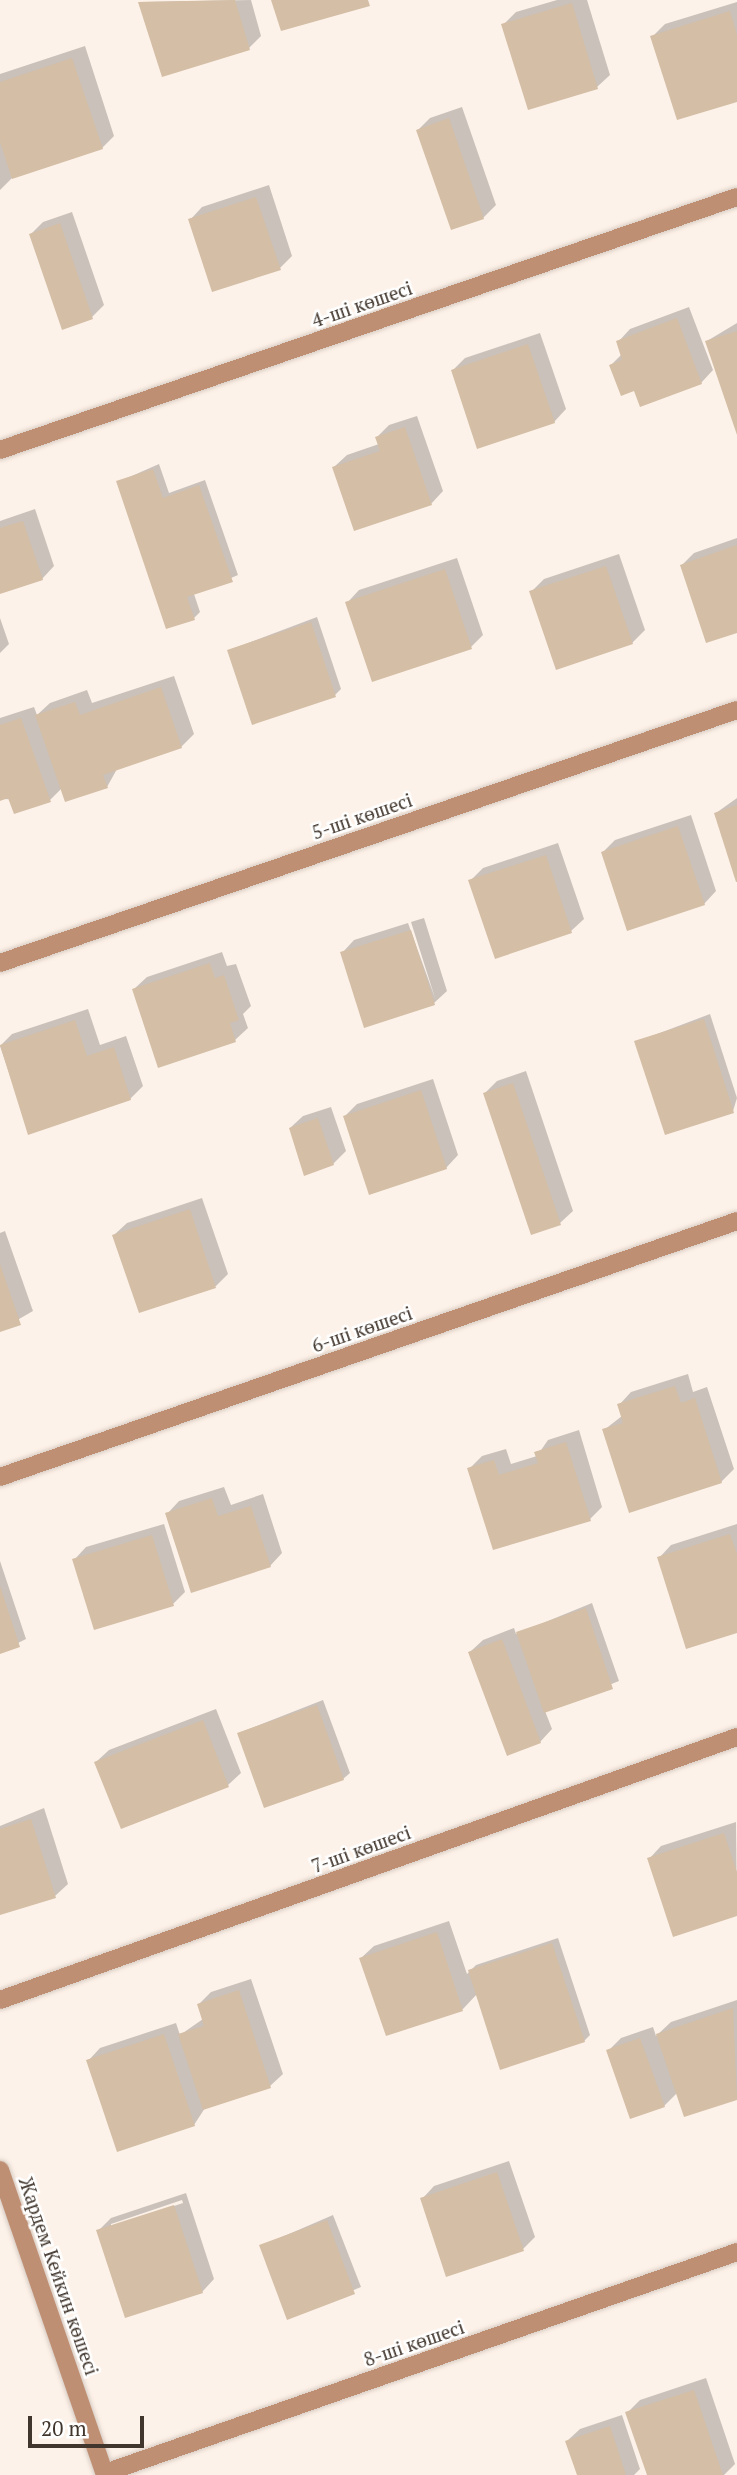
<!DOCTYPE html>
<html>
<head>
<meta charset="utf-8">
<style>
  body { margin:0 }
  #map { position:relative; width:737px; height:2475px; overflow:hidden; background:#fdf2e9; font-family:"PT Serif",serif }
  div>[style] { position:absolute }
  .shadow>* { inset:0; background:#0003 }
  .building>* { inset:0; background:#d4bea5 }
  .roads { filter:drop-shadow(0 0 2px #d7ccc3) drop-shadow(0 0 2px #d7ccc3) }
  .minor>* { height:18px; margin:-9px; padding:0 9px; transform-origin:9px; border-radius:9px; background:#bf8f73 }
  span { translate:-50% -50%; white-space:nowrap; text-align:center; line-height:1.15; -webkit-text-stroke:5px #fff; paint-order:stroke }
  .street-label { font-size:19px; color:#41362d }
  .scale { position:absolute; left:28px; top:2416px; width:116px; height:32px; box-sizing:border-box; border:4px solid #41362d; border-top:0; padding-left:9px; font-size:21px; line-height:24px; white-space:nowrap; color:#41362d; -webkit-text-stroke:5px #fff; paint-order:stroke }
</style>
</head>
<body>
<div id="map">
  <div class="shadow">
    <div style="clip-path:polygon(251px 0,261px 36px,249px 48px,140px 2px)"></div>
    <div style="clip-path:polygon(557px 0,587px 0,610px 75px,597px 87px,529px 107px,503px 25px,516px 12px)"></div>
    <div style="clip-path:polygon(737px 2px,737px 100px,652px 37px,665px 24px)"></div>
    <div style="clip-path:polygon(85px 46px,114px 136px,102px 148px,14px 176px,0 190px,0 74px)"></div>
    <div style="clip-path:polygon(462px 107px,496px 205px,483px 218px,418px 130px,430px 118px)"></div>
    <div style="clip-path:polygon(269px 185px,292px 256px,280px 268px,190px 220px,202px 207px)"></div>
    <div style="clip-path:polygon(72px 212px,104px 305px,92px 317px,31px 234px,43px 222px)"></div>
    <div style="clip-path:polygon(689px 307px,713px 370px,701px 383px,635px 388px,611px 365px,622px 354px,618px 342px,630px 329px)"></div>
    <div style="clip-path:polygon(737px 323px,737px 431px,707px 341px)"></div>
    <div style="clip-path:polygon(540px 333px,566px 409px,554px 422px,453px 370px,465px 358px)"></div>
    <div style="clip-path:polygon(417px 416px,443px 491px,431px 504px,334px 467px,347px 455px,379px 444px,377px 437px,389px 425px)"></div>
    <div style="clip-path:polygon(159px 464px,169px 493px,205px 480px,238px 575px,194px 594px,200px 612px,194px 618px,118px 482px)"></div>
    <div style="clip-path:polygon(35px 509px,54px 566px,42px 579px,0 588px,0 521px)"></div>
    <div style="clip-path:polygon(737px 538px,737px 631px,682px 565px,694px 553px)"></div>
    <div style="clip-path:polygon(619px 554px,645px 630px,632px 643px,531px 592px,544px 579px)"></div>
    <div style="clip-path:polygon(457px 558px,483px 635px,471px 647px,347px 603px,359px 590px)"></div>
    <div style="clip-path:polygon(317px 617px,341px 689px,335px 695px,229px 650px)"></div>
    <div style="clip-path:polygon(0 618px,9px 644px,0 653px)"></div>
    <div style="clip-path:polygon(174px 676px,194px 734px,181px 747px,117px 769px,107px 787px,62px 788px,50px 800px,0 799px,0 718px,34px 707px,37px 715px,50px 703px,87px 690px,92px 703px)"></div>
    <div style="clip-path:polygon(737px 798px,737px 878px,716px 813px)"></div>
    <div style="clip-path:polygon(691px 815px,716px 891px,704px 904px,603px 852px,615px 840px)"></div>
    <div style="clip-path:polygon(558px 843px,584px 919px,571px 931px,470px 881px,483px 868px)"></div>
    <div style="clip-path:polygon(424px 918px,447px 991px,434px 1003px,342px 953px,354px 940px,408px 923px,435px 998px,411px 922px)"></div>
    <div style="clip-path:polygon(222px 952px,227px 966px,236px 964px,251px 1006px,243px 1014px,248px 1028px,235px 1040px,134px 989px,147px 977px)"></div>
    <div style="clip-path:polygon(88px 1009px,100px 1045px,126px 1036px,143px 1086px,130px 1099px,29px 1132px,0 1046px,12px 1034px)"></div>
    <div style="clip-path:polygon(710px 1014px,737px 1098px,733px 1111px,636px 1042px)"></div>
    <div style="clip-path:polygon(526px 1071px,573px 1211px,560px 1223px,485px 1093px,497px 1081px)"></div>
    <div style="clip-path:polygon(433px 1079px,458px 1155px,446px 1168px,345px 1116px,357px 1104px)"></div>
    <div style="clip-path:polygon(331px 1107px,346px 1151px,333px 1164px,290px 1128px,303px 1116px)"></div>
    <div style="clip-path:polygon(202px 1198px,228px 1274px,216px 1286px,140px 1311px,114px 1235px,127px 1223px)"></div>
    <div style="clip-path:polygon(5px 1231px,33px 1311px,0 1330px,0 1233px)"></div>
    <div style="clip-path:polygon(688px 1374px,693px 1392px,707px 1387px,734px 1469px,721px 1482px,604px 1430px,622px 1416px,619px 1405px,631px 1392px)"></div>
    <div style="clip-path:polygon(579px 1430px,602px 1507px,590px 1519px,469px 1469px,482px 1456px,506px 1449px,511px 1464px,537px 1456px,548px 1440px)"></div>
    <div style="clip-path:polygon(224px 1487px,231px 1505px,263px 1494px,282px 1553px,270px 1566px,167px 1514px,179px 1501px)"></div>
    <div style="clip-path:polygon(164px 1524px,185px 1592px,173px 1604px,74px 1560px,86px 1547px)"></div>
    <div style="clip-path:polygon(737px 1524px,737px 1631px,659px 1558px,671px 1545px)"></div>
    <div style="clip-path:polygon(0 1561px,26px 1639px,0 1652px)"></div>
    <div style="clip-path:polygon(592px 1603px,619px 1681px,545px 1711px,552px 1729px,540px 1742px,470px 1652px,483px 1640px,514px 1628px,516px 1634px)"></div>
    <div style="clip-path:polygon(323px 1700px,350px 1773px,343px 1779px,239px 1733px)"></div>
    <div style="clip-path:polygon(216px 1709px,241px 1773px,228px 1785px,122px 1827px,96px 1762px,109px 1750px)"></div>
    <div style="clip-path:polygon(44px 1808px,68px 1884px,55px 1896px,0 1914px,0 1826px)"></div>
    <div style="clip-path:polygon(736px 1822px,737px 1914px,649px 1859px,661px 1846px)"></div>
    <div style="clip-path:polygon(449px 1921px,467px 1974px,476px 1965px,558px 1938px,590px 2035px,584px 2041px,477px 1994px,463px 2009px,387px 2034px,361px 1958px,374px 1946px)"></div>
    <div style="clip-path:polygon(251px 1979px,283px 2074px,270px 2086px,205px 2108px,194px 2125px,88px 2061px,100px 2048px,176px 2023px,180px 2035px,203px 2019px,199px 2004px,211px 1992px)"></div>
    <div style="clip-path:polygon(737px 2000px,737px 2098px,685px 2115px,678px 2092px,664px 2106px,608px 2051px,621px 2038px,653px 2027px,656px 2036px,671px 2022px)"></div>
    <div style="clip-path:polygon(509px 2161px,535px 2237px,523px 2249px,422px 2199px,434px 2186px)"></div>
    <div style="clip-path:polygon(evenodd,186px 2193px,214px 2279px,202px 2292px,98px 2231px,111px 2218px,186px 2193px,182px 2200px,183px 2203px,111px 2227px,111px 2224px,182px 2200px)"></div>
    <div style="clip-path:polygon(333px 2215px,361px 2287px,288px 2317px,261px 2246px)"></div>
    <div style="clip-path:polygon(706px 2378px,735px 2464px,724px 2475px,648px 2475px,627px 2413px,640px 2400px)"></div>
    <div style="clip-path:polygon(622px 2415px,640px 2469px,634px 2475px,579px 2475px,567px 2441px,580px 2429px)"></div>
  </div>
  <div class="building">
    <div style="clip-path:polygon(235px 0,250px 50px,162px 77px,138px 2px)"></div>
    <div style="clip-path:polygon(271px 0,368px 0,370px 6px,281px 31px)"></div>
    <div style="clip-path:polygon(572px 3px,598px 89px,528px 110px,501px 24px)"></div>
    <div style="clip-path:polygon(730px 11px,737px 35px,737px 102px,677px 120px,650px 36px)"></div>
    <div style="clip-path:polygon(72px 58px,103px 149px,12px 179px,0 142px,0 82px)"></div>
    <div style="clip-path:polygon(449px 118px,484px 219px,451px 230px,416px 130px)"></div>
    <div style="clip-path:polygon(256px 197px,281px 270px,212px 292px,188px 219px)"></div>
    <div style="clip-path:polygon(60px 223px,93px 319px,62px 330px,29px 234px)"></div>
    <div style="clip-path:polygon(677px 318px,702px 384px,640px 407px,634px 391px,621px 396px,609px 365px,622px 360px,616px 341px)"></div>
    <div style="clip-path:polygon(737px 331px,737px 435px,705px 341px)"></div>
    <div style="clip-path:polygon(528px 344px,555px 423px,477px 449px,451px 370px)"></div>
    <div style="clip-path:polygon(405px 427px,432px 505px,354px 531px,332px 467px,380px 451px,375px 437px)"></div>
    <div style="clip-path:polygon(153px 469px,163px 498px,199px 485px,233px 582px,187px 597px,195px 620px,166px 629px,116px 481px)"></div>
    <div style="clip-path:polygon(23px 521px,43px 580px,0 594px,0 528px)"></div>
    <div style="clip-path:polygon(737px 545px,737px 633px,706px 643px,680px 565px)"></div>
    <div style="clip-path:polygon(606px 566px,633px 644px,556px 670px,529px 591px)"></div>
    <div style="clip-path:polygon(445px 569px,472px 649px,372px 682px,345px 602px)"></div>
    <div style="clip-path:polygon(311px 622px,336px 697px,252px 725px,227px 650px)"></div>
    <div style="clip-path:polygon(161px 687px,182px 748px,103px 775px,108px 788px,65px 802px,35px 715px,75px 702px,80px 715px)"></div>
    <div style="clip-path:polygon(21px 718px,51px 802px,14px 814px,8px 798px,0 801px,0 725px)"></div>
    <div style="clip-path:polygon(737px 805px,737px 882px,736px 882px,714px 813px)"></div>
    <div style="clip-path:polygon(678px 826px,705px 905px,627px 931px,601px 852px)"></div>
    <div style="clip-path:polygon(546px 855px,572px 933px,495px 959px,468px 880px)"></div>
    <div style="clip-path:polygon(411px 930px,435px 1005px,364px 1028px,340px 952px)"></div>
    <div style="clip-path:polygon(210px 963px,215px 978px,224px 975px,239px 1020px,230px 1023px,236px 1042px,158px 1068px,132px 989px)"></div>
    <div style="clip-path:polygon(704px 1019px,734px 1113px,665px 1135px,634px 1041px)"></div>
    <div style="clip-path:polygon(75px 1020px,87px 1056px,114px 1047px,131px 1100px,28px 1135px,0 1045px)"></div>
    <div style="clip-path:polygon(513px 1083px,561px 1225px,531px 1235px,483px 1093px)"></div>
    <div style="clip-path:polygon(421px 1090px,447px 1169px,369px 1195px,343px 1116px)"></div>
    <div style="clip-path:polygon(318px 1118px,334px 1165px,304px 1176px,289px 1128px)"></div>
    <div style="clip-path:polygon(190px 1209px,216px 1288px,139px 1313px,112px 1235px)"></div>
    <div style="clip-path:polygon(0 1264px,21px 1325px,0 1332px)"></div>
    <div style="clip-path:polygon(675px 1386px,681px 1403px,695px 1398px,722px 1483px,629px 1513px,602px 1429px,623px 1423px,617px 1404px)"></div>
    <div style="clip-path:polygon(566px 1442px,591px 1521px,493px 1550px,467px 1468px,494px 1460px,499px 1475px,538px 1463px,534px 1452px)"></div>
    <div style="clip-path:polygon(212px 1498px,218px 1516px,251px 1506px,271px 1567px,191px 1593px,165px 1513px)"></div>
    <div style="clip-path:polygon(730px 1534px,737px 1554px,737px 1633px,686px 1649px,657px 1557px)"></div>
    <div style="clip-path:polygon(152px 1535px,174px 1606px,94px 1630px,72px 1559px)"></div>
    <div style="clip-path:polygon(0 1586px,20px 1647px,0 1654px)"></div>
    <div style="clip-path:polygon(586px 1608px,613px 1689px,544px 1713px,516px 1632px)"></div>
    <div style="clip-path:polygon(502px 1639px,541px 1743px,507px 1756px,468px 1652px)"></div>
    <div style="clip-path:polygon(317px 1705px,344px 1780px,264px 1808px,237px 1733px)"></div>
    <div style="clip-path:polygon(203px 1720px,229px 1787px,121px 1829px,94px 1762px)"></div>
    <div style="clip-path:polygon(31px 1819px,56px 1898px,0 1915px,0 1829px)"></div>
    <div style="clip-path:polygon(724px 1833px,737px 1872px,737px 1916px,673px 1937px,647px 1858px)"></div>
    <div style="clip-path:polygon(437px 1932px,463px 2011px,386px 2036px,359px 1958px)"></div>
    <div style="clip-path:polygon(552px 1943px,585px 2042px,500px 2070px,468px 1970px)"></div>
    <div style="clip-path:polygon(239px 1990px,271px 2088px,203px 2110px,178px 2034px,204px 2026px,197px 2004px)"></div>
    <div style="clip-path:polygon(733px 2008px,737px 2100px,684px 2117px,656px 2034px)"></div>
    <div style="clip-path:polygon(164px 2034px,195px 2126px,117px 2152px,86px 2060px)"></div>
    <div style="clip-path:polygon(640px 2038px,665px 2107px,630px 2119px,606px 2050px)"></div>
    <div style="clip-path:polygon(497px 2172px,524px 2251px,446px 2277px,420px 2198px)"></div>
    <div style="clip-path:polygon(174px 2205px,203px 2293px,125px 2318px,96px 2230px)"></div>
    <div style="clip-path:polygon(327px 2220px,355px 2294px,287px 2320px,259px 2245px)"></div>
    <div style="clip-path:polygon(694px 2390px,723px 2475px,647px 2475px,625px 2412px)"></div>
    <div style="clip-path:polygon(610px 2426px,626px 2475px,577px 2475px,565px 2441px)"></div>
  </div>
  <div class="roads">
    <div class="minor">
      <div style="left:0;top:450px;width:779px;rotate:-18.95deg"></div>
      <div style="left:0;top:963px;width:779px;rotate:-18.95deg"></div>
      <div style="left:0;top:1477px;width:780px;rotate:-19.15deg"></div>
      <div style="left:0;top:2000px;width:783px;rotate:-19.64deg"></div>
      <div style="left:0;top:2170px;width:323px;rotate:71deg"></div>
      <div style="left:105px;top:2473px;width:670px;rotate:-19.27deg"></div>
    </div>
  </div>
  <div class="street-label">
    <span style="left:362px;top:304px;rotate:-19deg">4-ші көшесі</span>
    <span style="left:362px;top:816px;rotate:-19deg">5-ші көшесі</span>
    <span style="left:362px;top:1329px;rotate:-19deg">6-ші көшесі</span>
    <span style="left:361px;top:1849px;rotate:-20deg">7-ші көшесі</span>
    <span style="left:59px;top:2276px;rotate:71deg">Жардем Кейкин көшесі</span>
    <span style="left:414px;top:2343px;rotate:-19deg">8-ші көшесі</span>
  </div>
  <div class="scale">20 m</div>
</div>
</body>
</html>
